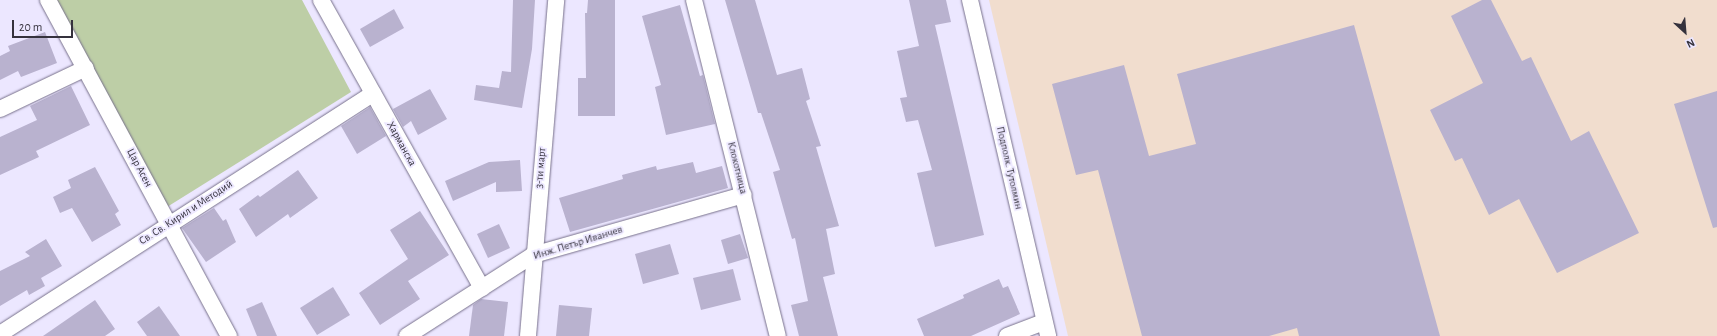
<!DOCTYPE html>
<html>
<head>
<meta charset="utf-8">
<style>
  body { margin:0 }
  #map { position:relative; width:1717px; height:336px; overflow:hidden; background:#ece7ff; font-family:"Alegreya Sans",sans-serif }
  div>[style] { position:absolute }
  .industrial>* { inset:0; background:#f1ddce }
  .green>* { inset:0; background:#bdcea6 }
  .building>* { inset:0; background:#b9b2cf }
  .roads { filter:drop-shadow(0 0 1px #77708b) drop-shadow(0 0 1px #77708b) }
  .minor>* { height:16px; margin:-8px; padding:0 8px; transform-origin:8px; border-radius:8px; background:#fff }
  span { translate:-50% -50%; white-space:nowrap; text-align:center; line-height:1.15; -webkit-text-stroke:3.5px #ece7ff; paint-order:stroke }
  .street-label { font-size:11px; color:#35323d }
  .north { position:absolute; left:1665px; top:12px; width:40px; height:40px; -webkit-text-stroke:3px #ece7ff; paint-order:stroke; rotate:154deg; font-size:11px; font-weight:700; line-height:16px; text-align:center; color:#35323d }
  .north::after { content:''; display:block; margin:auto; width:14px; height:18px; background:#35323d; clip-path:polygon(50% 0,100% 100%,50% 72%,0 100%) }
  .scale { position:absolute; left:12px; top:20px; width:61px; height:18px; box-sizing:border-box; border:2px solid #35323d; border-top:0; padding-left:5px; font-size:12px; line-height:14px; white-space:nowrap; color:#35323d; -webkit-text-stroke:3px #ece7ff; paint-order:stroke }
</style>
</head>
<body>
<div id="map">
  <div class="industrial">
    <div style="clip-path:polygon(989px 0,1717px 0,1717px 336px,1068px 336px)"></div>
  </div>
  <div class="green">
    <div style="clip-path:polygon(52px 0,302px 0,351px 92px,167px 207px)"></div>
  </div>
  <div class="building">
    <div style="clip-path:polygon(513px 0,535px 0,532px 49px,522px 108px,474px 100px,476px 85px,499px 88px,502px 71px,511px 72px)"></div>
    <div style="clip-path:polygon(588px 0,615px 0,615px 116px,578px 116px,578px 78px,586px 78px,585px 13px,587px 13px)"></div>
    <div style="clip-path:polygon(725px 0,755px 0,777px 75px,802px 68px,810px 99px,806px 101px,821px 146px,816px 147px,839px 226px,826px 229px,835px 274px,823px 277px,838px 336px,799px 336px,791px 305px,808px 301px,795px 238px,792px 239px,773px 172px,780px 170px,761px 113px,758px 113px)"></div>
    <div style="clip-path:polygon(909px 0,946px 0,951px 22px,935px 25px,984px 235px,935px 247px,917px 173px,932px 170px,918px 120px,906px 122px,900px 98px,907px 97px,897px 51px,919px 46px)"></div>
    <div style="clip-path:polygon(1482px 0,1491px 0,1522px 61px,1531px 57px,1571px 141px,1589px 131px,1639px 233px,1557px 273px,1519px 199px,1489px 215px,1462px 158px,1455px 161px,1430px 110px,1483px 83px,1451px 16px)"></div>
    <div style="clip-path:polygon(680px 5px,700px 76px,703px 75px,715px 124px,666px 135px,655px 87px,661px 85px,642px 16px)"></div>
    <div style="clip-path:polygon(394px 9px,404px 28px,370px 47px,360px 29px)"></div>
    <div style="clip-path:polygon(1354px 25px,1440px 336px,1299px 336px,1297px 328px,1269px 336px,1142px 336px,1098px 170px,1076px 175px,1052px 84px,1124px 65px,1149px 156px,1196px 144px,1177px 74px)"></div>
    <div style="clip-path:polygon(45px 32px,57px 63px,21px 77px,18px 71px,0 80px,0 56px,10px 51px,8px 46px)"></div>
    <div style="clip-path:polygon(71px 86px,90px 125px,36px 151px,39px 157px,0 175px,0 137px,37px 120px,30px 106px)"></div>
    <div style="clip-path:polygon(430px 89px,447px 119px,418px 135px,411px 121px,403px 127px,393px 109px)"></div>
    <div style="clip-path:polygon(1717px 91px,1717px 227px,1713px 228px,1674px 104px)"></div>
    <div style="clip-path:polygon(370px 107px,386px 136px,357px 154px,341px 126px)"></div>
    <div style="clip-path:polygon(520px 160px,522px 191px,496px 192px,496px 182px,453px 201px,445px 181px,489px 162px)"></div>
    <div style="clip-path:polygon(693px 162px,696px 173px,722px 166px,728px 188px,570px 232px,559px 198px,623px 179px,622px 175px,656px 166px,657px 170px)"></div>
    <div style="clip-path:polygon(95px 167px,119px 211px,115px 214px,121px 225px,92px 242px,72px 208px,60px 213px,53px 197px,71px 188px,68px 180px)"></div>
    <div style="clip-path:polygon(298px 170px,318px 198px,290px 218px,288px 214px,256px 237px,239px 209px,258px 195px,260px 197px)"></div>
    <div style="clip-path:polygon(214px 208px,223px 221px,226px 219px,236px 242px,206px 262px,182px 228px)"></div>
    <div style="clip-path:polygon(420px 211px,449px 255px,408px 281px,420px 299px,380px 325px,359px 293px,408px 259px,390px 230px)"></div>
    <div style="clip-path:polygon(499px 224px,510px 248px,488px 258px,477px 234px)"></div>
    <div style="clip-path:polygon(740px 234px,748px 258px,728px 264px,721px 240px)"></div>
    <div style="clip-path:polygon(46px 239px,62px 266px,41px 278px,45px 286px,29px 295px,27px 290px,0 306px,0 271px,30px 256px,25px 252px)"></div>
    <div style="clip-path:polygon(670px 244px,679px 274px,643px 284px,635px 254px)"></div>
    <div style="clip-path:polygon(733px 269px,741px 300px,701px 310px,693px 278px)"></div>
    <div style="clip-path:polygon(999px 279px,1003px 288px,1008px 286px,1020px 314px,971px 336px,924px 336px,917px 319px,964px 298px,963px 295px)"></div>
    <div style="clip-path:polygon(333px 287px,350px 315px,317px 335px,300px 308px)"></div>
    <div style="clip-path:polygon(481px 299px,508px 302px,504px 336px,469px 336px,473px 305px)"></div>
    <div style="clip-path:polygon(95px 300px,115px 329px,105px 336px,43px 336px)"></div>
    <div style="clip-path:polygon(262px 302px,277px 336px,257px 336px,246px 309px)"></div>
    <div style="clip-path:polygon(559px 305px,592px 308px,589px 336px,556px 336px)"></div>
    <div style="clip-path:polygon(159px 306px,180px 336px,147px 336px,137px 322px)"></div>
  </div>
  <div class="roads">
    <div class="minor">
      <div style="left:48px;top:0;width:382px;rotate:61.7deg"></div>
      <div style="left:321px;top:0;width:330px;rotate:60.8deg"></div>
      <div style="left:694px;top:0;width:346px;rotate:76deg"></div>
      <div style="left:970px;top:0;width:345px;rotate:76.9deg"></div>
      <div style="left:0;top:109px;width:95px;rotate:-25.5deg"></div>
      <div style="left:0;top:334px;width:444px;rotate:-32.8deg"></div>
      <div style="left:407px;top:336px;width:150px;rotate:-32.7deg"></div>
      <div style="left:533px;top:255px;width:219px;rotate:-15.9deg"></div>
      <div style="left:528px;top:336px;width:337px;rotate:-85.2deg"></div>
      <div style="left:1007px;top:336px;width:40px;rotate:-21deg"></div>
    </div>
  </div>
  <div class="street-label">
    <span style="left:401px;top:144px;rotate:61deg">Харманска</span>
    <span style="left:139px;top:168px;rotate:62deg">Цар Асен</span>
    <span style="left:541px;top:168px;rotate:-85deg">3-ти март</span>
    <span style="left:737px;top:168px;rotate:76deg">Клокотница</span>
    <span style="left:1009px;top:168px;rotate:77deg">Подполк. Тутолмин</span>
    <span style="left:186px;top:213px;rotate:-33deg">Св. Св. Кирил и Методий</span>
    <span style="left:578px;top:243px;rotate:-17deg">Инж. Петър Иванчев</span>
  </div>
  <div class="north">N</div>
  <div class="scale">20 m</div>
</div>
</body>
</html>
